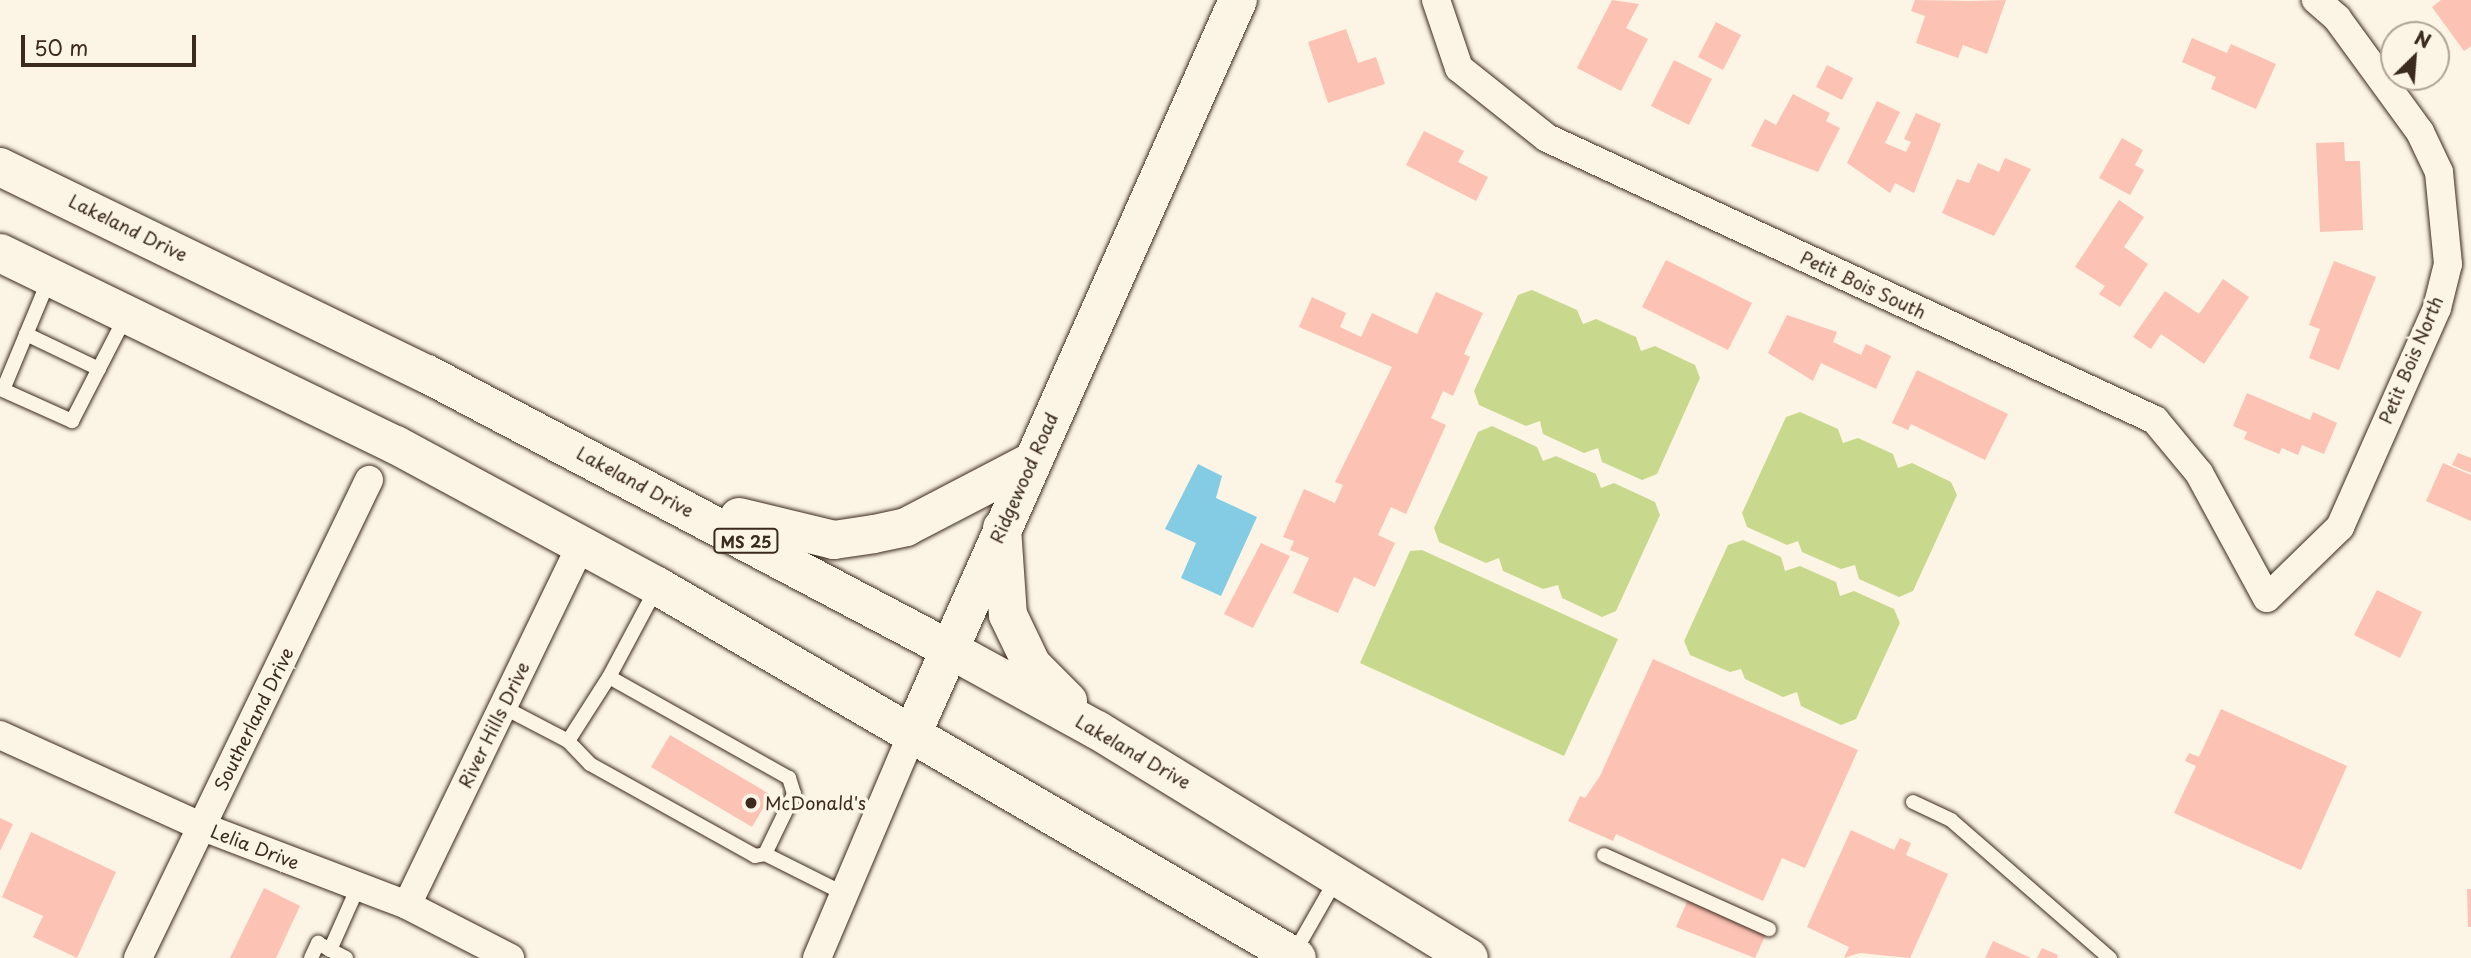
<!DOCTYPE html>
<html>
<head>
<meta charset="utf-8">
<style>
  body { margin:0 }
  #map { position:relative; width:2471px; height:958px; overflow:hidden; background:#fcf5e5; font-family:"Playpen Sans",sans-serif }
  div>[style] { position:absolute }
  .green>* { inset:0; background:#c8d98d }
  .water>* { inset:0; background:#83cce4 }
  .building>* { inset:0; background:#fcc2b4 }
  .roads { filter:drop-shadow(0 0 2px #3b2a1e) drop-shadow(0 0 2px #3b2a1e) }
  .lane>* { height:14px; margin:-7px; padding:0 7px; transform-origin:7px; border-radius:7px; background:#fcf5e5 }
  .street>* { height:28px; margin:-14px; padding:0 14px; transform-origin:14px; border-radius:14px; background:#fcf5e5 }
  .secondary>* { height:38px; margin:-19px; padding:0 19px; transform-origin:19px; border-radius:19px; background:#fcf5e5 }
  .highway>* { height:38px; margin:-19px; padding:0 19px; transform-origin:19px; border-radius:19px; background:#fcf5e5 }
  .dots>* { width:19px; height:19px; translate:-50% -50%; box-sizing:border-box; border:4px solid #fcf5e5; border-radius:50% }
  span { translate:-50% -50%; white-space:nowrap; text-align:center; line-height:1.15; -webkit-text-stroke:7px #fcf5e5; paint-order:stroke }
  .shield-label span { padding:2px 5px; background:#fcf5e5; border:2px solid; border-radius:5px; -webkit-text-stroke-width:0 }
  .shield-label { font-size:16px; color:#3b2a1e; font-weight:700 }
  .street-label { font-size:18px; color:#3b2a1e }
  .poi-label { font-size:18px; color:#3b2a1e }
  .left { translate:0 -50%; text-align:left }
  .north { position:absolute; left:2380px; top:21px; width:70px; height:70px; box-sizing:border-box; background:#fcf5e5; border:2px solid #afa495; border-radius:50%; rotate:25deg; font-size:19px; font-weight:700; line-height:28px; text-align:center; color:#3b2a1e }
  .north::after { content:''; display:block; margin:auto; width:24px; height:32px; background:#3b2a1e; clip-path:polygon(50% 0,100% 100%,50% 72%,0 100%) }
  .scale { position:absolute; left:21px; top:35px; width:175px; height:32px; box-sizing:border-box; border:4px solid #3b2a1e; border-top:0; padding-left:9px; font-size:21px; line-height:24px; white-space:nowrap; color:#3b2a1e; -webkit-text-stroke:5px #fcf5e5; paint-order:stroke }
</style>
</head>
<body>
<div id="map">
  <div class="green">
    <div style="clip-path:polygon(1532px 290px,1577px 310px,1583px 324px,1596px 319px,1636px 337px,1641px 351px,1655px 346px,1695px 365px,1700px 378px,1657px 474px,1642px 480px,1602px 462px,1598px 448px,1584px 453px,1543px 434px,1540px 421px,1526px 426px,1479px 405px,1474px 391px,1518px 295px)"></div>
    <div style="clip-path:polygon(1800px 412px,1838px 429px,1843px 443px,1858px 438px,1893px 454px,1898px 468px,1912px 463px,1951px 482px,1957px 495px,1913px 591px,1899px 597px,1859px 579px,1855px 565px,1841px 569px,1802px 552px,1798px 541px,1787px 545px,1747px 527px,1742px 513px,1786px 417px)"></div>
    <div style="clip-path:polygon(1492px 426px,1537px 447px,1543px 461px,1556px 456px,1596px 474px,1601px 488px,1614px 483px,1655px 502px,1660px 515px,1616px 611px,1602px 617px,1562px 598px,1558px 585px,1543px 589px,1503px 571px,1499px 558px,1486px 563px,1439px 542px,1434px 528px,1478px 432px)"></div>
    <div style="clip-path:polygon(1743px 540px,1781px 557px,1785px 571px,1800px 566px,1836px 582px,1840px 596px,1854px 591px,1894px 609px,1900px 623px,1856px 719px,1841px 725px,1801px 706px,1797px 692px,1783px 697px,1745px 679px,1741px 669px,1730px 672px,1690px 655px,1684px 641px,1728px 545px)"></div>
    <div style="clip-path:polygon(1422px 550px,1618px 639px,1564px 756px,1360px 663px,1410px 551px)"></div>
  </div>
  <div class="water">
    <div style="clip-path:polygon(1198px 464px,1222px 476px,1216px 498px,1257px 517px,1221px 596px,1181px 578px,1196px 543px,1165px 529px)"></div>
  </div>
  <div class="building">
    <div style="clip-path:polygon(1612px 0,1639px 4px,1626px 28px,1648px 39px,1621px 91px,1577px 68px)"></div>
    <div style="clip-path:polygon(1915px 0,1970px 1px,2006px 0,1987px 54px,1963px 45px,1958px 58px,1916px 43px,1925px 16px,1911px 11px)"></div>
    <div style="clip-path:polygon(2441px 0,2471px 0,2471px 46px,2464px 51px,2432px 7px)"></div>
    <div style="clip-path:polygon(1716px 22px,1741px 35px,1723px 70px,1698px 57px)"></div>
    <div style="clip-path:polygon(1346px 29px,1358px 63px,1376px 57px,1385px 84px,1328px 103px,1308px 42px)"></div>
    <div style="clip-path:polygon(2192px 38px,2227px 53px,2231px 44px,2276px 64px,2256px 109px,2211px 89px,2216px 77px,2182px 62px)"></div>
    <div style="clip-path:polygon(1674px 60px,1712px 79px,1689px 125px,1651px 106px)"></div>
    <div style="clip-path:polygon(1827px 65px,1853px 78px,1842px 100px,1816px 87px)"></div>
    <div style="clip-path:polygon(1793px 94px,1830px 113px,1826px 121px,1840px 128px,1818px 172px,1751px 146px,1765px 119px,1776px 125px)"></div>
    <div style="clip-path:polygon(1877px 101px,1900px 112px,1885px 143px,1906px 152px,1911px 142px,1904px 139px,1916px 113px,1941px 124px,1914px 193px,1895px 183px,1890px 193px,1847px 163px)"></div>
    <div style="clip-path:polygon(1424px 131px,1464px 151px,1458px 162px,1488px 177px,1476px 201px,1406px 165px)"></div>
    <div style="clip-path:polygon(2122px 138px,2143px 150px,2135px 165px,2144px 170px,2130px 195px,2099px 178px)"></div>
    <div style="clip-path:polygon(2344px 142px,2345px 161px,2360px 161px,2363px 230px,2320px 232px,2316px 143px)"></div>
    <div style="clip-path:polygon(2005px 158px,2031px 169px,1994px 236px,1942px 213px,1957px 179px,1969px 183px,1978px 163px,1999px 172px)"></div>
    <div style="clip-path:polygon(2119px 200px,2144px 217px,2124px 247px,2148px 264px,2120px 307px,2099px 294px,2105px 286px,2075px 267px)"></div>
    <div style="clip-path:polygon(1666px 260px,1752px 303px,1728px 350px,1642px 307px)"></div>
    <div style="clip-path:polygon(2334px 261px,2376px 277px,2339px 370px,2309px 358px,2320px 329px,2309px 325px)"></div>
    <div style="clip-path:polygon(2223px 279px,2249px 297px,2204px 364px,2161px 334px,2151px 349px,2133px 337px,2165px 291px,2199px 314px)"></div>
    <div style="clip-path:polygon(1436px 292px,1483px 313px,1464px 354px,1470px 357px,1453px 396px,1443px 391px,1431px 418px,1446px 425px,1406px 514px,1391px 507px,1378px 535px,1395px 543px,1375px 587px,1354px 577px,1338px 613px,1293px 593px,1309px 558px,1290px 550px,1294px 541px,1283px 537px,1304px 489px,1335px 503px,1343px 485px,1335px 482px,1392px 367px,1299px 327px,1312px 297px,1346px 313px,1340px 327px,1361px 337px,1372px 313px,1417px 334px)"></div>
    <div style="clip-path:polygon(1787px 315px,1837px 332px,1833px 342px,1861px 355px,1866px 344px,1891px 356px,1876px 389px,1821px 363px,1813px 381px,1768px 353px)"></div>
    <div style="clip-path:polygon(1917px 370px,2008px 414px,1985px 460px,1911px 424px,1908px 430px,1892px 423px)"></div>
    <div style="clip-path:polygon(2247px 393px,2310px 420px,2313px 412px,2337px 423px,2324px 454px,2302px 445px,2298px 455px,2282px 448px,2279px 454px,2244px 439px,2247px 432px,2233px 426px)"></div>
    <div style="clip-path:polygon(2458px 453px,2471px 458px,2471px 473px,2452px 465px)"></div>
    <div style="clip-path:polygon(2443px 463px,2471px 475px,2471px 521px,2426px 501px)"></div>
    <div style="clip-path:polygon(1261px 543px,1290px 556px,1253px 628px,1224px 614px)"></div>
    <div style="clip-path:polygon(2377px 590px,2422px 612px,2400px 658px,2354px 635px)"></div>
    <div style="clip-path:polygon(1653px 659px,1858px 750px,1805px 868px,1782px 858px,1763px 901px,1616px 834px,1613px 841px,1568px 821px,1580px 796px,1585px 798px,1600px 776px)"></div>
    <div style="clip-path:polygon(2221px 709px,2347px 766px,2301px 870px,2174px 813px,2196px 766px,2185px 761px,2189px 753px,2199px 757px)"></div>
    <div style="clip-path:polygon(670px 735px,771px 795px,752px 827px,651px 767px)"></div>
    <div style="clip-path:polygon(0 818px,13px 824px,0 851px)"></div>
    <div style="clip-path:polygon(1851px 830px,1894px 850px,1900px 838px,1911px 843px,1906px 855px,1948px 874px,1910px 958px,1860px 953px,1844px 958px,1849px 947px,1807px 927px)"></div>
    <div style="clip-path:polygon(31px 832px,116px 872px,77px 958px,33px 937px,43px 916px,2px 897px)"></div>
    <div style="clip-path:polygon(264px 888px,300px 906px,276px 958px,230px 958px)"></div>
    <div style="clip-path:polygon(2467px 889px,2471px 889px,2471px 927px,2468px 927px)"></div>
    <div style="clip-path:polygon(1689px 897px,1767px 932px,1755px 958px,1676px 927px)"></div>
    <div style="clip-path:polygon(1993px 941px,2031px 958px,1985px 958px)"></div>
    <div style="clip-path:polygon(2042px 948px,2058px 955px,2057px 958px,2037px 958px)"></div>
  </div>
  <div class="roads">
    <div class="lane">
      <div style="left:50px;top:277px;width:122px;rotate:112.6deg"></div>
      <div style="left:3px;top:390px;width:76px;rotate:24.2deg"></div>
      <div style="left:72px;top:421px;width:118px;rotate:-62.8deg"></div>
      <div style="left:26px;top:334px;width:81px;rotate:25.6deg"></div>
      <div style="left:609px;top:677px;width:102px;rotate:-61.9deg"></div>
      <div style="left:503px;top:707px;width:73px;rotate:27.6deg"></div>
      <div style="left:1913px;top:802px;width:42px;rotate:25.3deg"></div>
      <div style="left:1951px;top:820px;width:211px;rotate:41deg"></div>
      <div style="left:765px;top:854px;width:67px;rotate:-64.2deg"></div>
      <div style="left:794px;top:794px;width:17px;rotate:-107deg"></div>
      <div style="left:789px;top:778px;width:206px;rotate:-150.7deg"></div>
      <div style="left:609px;top:677px;width:76px;rotate:122.6deg"></div>
      <div style="left:568px;top:741px;width:32px;rotate:46deg"></div>
      <div style="left:590px;top:764px;width:189px;rotate:29.1deg"></div>
      <div style="left:755px;top:856px;width:10px;rotate:-11deg"></div>
      <div style="left:765px;top:854px;width:92px;rotate:26.6deg"></div>
      <div style="left:1604px;top:855px;width:181px;rotate:24.2deg"></div>
      <div style="left:1293px;top:955px;width:89px;rotate:-60.3deg"></div>
      <div style="left:311px;top:958px;width:17px;rotate:-65deg"></div>
      <div style="left:318px;top:943px;width:14px;rotate:30deg"></div>
      <div style="left:346px;top:958px;width:18px;rotate:-153deg"></div>
      <div style="left:330px;top:950px;width:69px;rotate:-66deg"></div>
    </div>
    <div class="street">
      <div style="left:1436px;top:0;width:72px;rotate:71.3deg"></div>
      <div style="left:1459px;top:68px;width:112px;rotate:38.5deg"></div>
      <div style="left:1547px;top:138px;width:670px;rotate:24.88deg"></div>
      <div style="left:2155px;top:420px;width:69px;rotate:50.3deg"></div>
      <div style="left:2199px;top:473px;width:142px;rotate:61.5deg"></div>
      <div style="left:2267px;top:598px;width:102px;rotate:-44.2deg"></div>
      <div style="left:2340px;top:527px;width:240px;rotate:-66.1deg"></div>
      <div style="left:2437px;top:308px;width:45px;rotate:-76deg"></div>
      <div style="left:2448px;top:264px;width:92px;rotate:-95.6deg"></div>
      <div style="left:2439px;top:172px;width:44px;rotate:-115.4deg"></div>
      <div style="left:2420px;top:132px;width:141px;rotate:-126.1deg"></div>
      <div style="left:2337px;top:18px;width:28px;rotate:-139deg"></div>
      <div style="left:0;top:735px;width:223px;rotate:24.4deg"></div>
      <div style="left:203px;top:827px;width:218px;rotate:20.9deg"></div>
      <div style="left:407px;top:905px;width:116px;rotate:27.2deg"></div>
      <div style="left:407px;top:905px;width:400px;rotate:-64.2deg"></div>
      <div style="left:138px;top:958px;width:531px;rotate:-64.21deg"></div>
      <div style="left:817px;top:958px;width:246px;rotate:-67deg"></div>
    </div>
    <div class="secondary">
      <div style="left:913px;top:732px;width:801px;rotate:-66.06deg"></div>
    </div>
    <div class="highway">
      <div style="left:0;top:167px;width:475px;rotate:25.9deg"></div>
      <div style="left:427px;top:374px;width:588px;rotate:27.79deg"></div>
      <div style="left:947px;top:648px;width:171px;rotate:28.7deg"></div>
      <div style="left:1097px;top:730px;width:436px;rotate:31.5deg"></div>
      <div style="left:0;top:253px;width:440px;rotate:25.9deg"></div>
      <div style="left:396px;top:445px;width:297px;rotate:28.4deg"></div>
      <div style="left:657px;top:586px;width:740px;rotate:30.17deg"></div>
      <div style="left:739px;top:517px;width:98px;rotate:13.6deg"></div>
      <div style="left:834px;top:540px;width:40px;rotate:-8.5deg"></div>
      <div style="left:874px;top:534px;width:33px;rotate:-12deg"></div>
      <div style="left:906px;top:527px;width:141px;rotate:-27.5deg"></div>
      <div style="left:1002px;top:528px;width:87px;rotate:86.1deg"></div>
      <div style="left:1008px;top:615px;width:55px;rotate:64.4deg"></div>
      <div style="left:1032px;top:665px;width:51px;rotate:45deg"></div>
    </div>
  </div>
  <div class="dots">
    <div style="left:751px;top:803px;background:#3b2a1e"></div>
  </div>
  <div class="shield-label">
    <span style="left:746px;top:541px">MS 25</span>
  </div>
  <div class="street-label">
    <span style="left:128px;top:228px;rotate:26deg">Lakeland Drive</span>
    <span style="left:1863px;top:285px;rotate:25deg">Petit Bois South</span>
    <span style="left:2411px;top:360px;rotate:-67deg">Petit Bois North</span>
    <span style="left:1024px;top:478px;rotate:-66deg">Ridgewood Road</span>
    <span style="left:635px;top:482px;rotate:28deg">Lakeland Drive</span>
    <span style="left:254px;top:719px;rotate:-64deg">Southerland Drive</span>
    <span style="left:494px;top:725px;rotate:-64deg">River Hills Drive</span>
    <span style="left:1133px;top:752px;rotate:30deg">Lakeland Drive</span>
    <span style="left:255px;top:847px;rotate:21deg">Lelia Drive</span>
  </div>
  <div class="poi-label">
    <span class="left" style="left:765px;top:803px">McDonald's</span>
  </div>
  <div class="north">N</div>
  <div class="scale">50 m</div>
</div>
</body>
</html>
